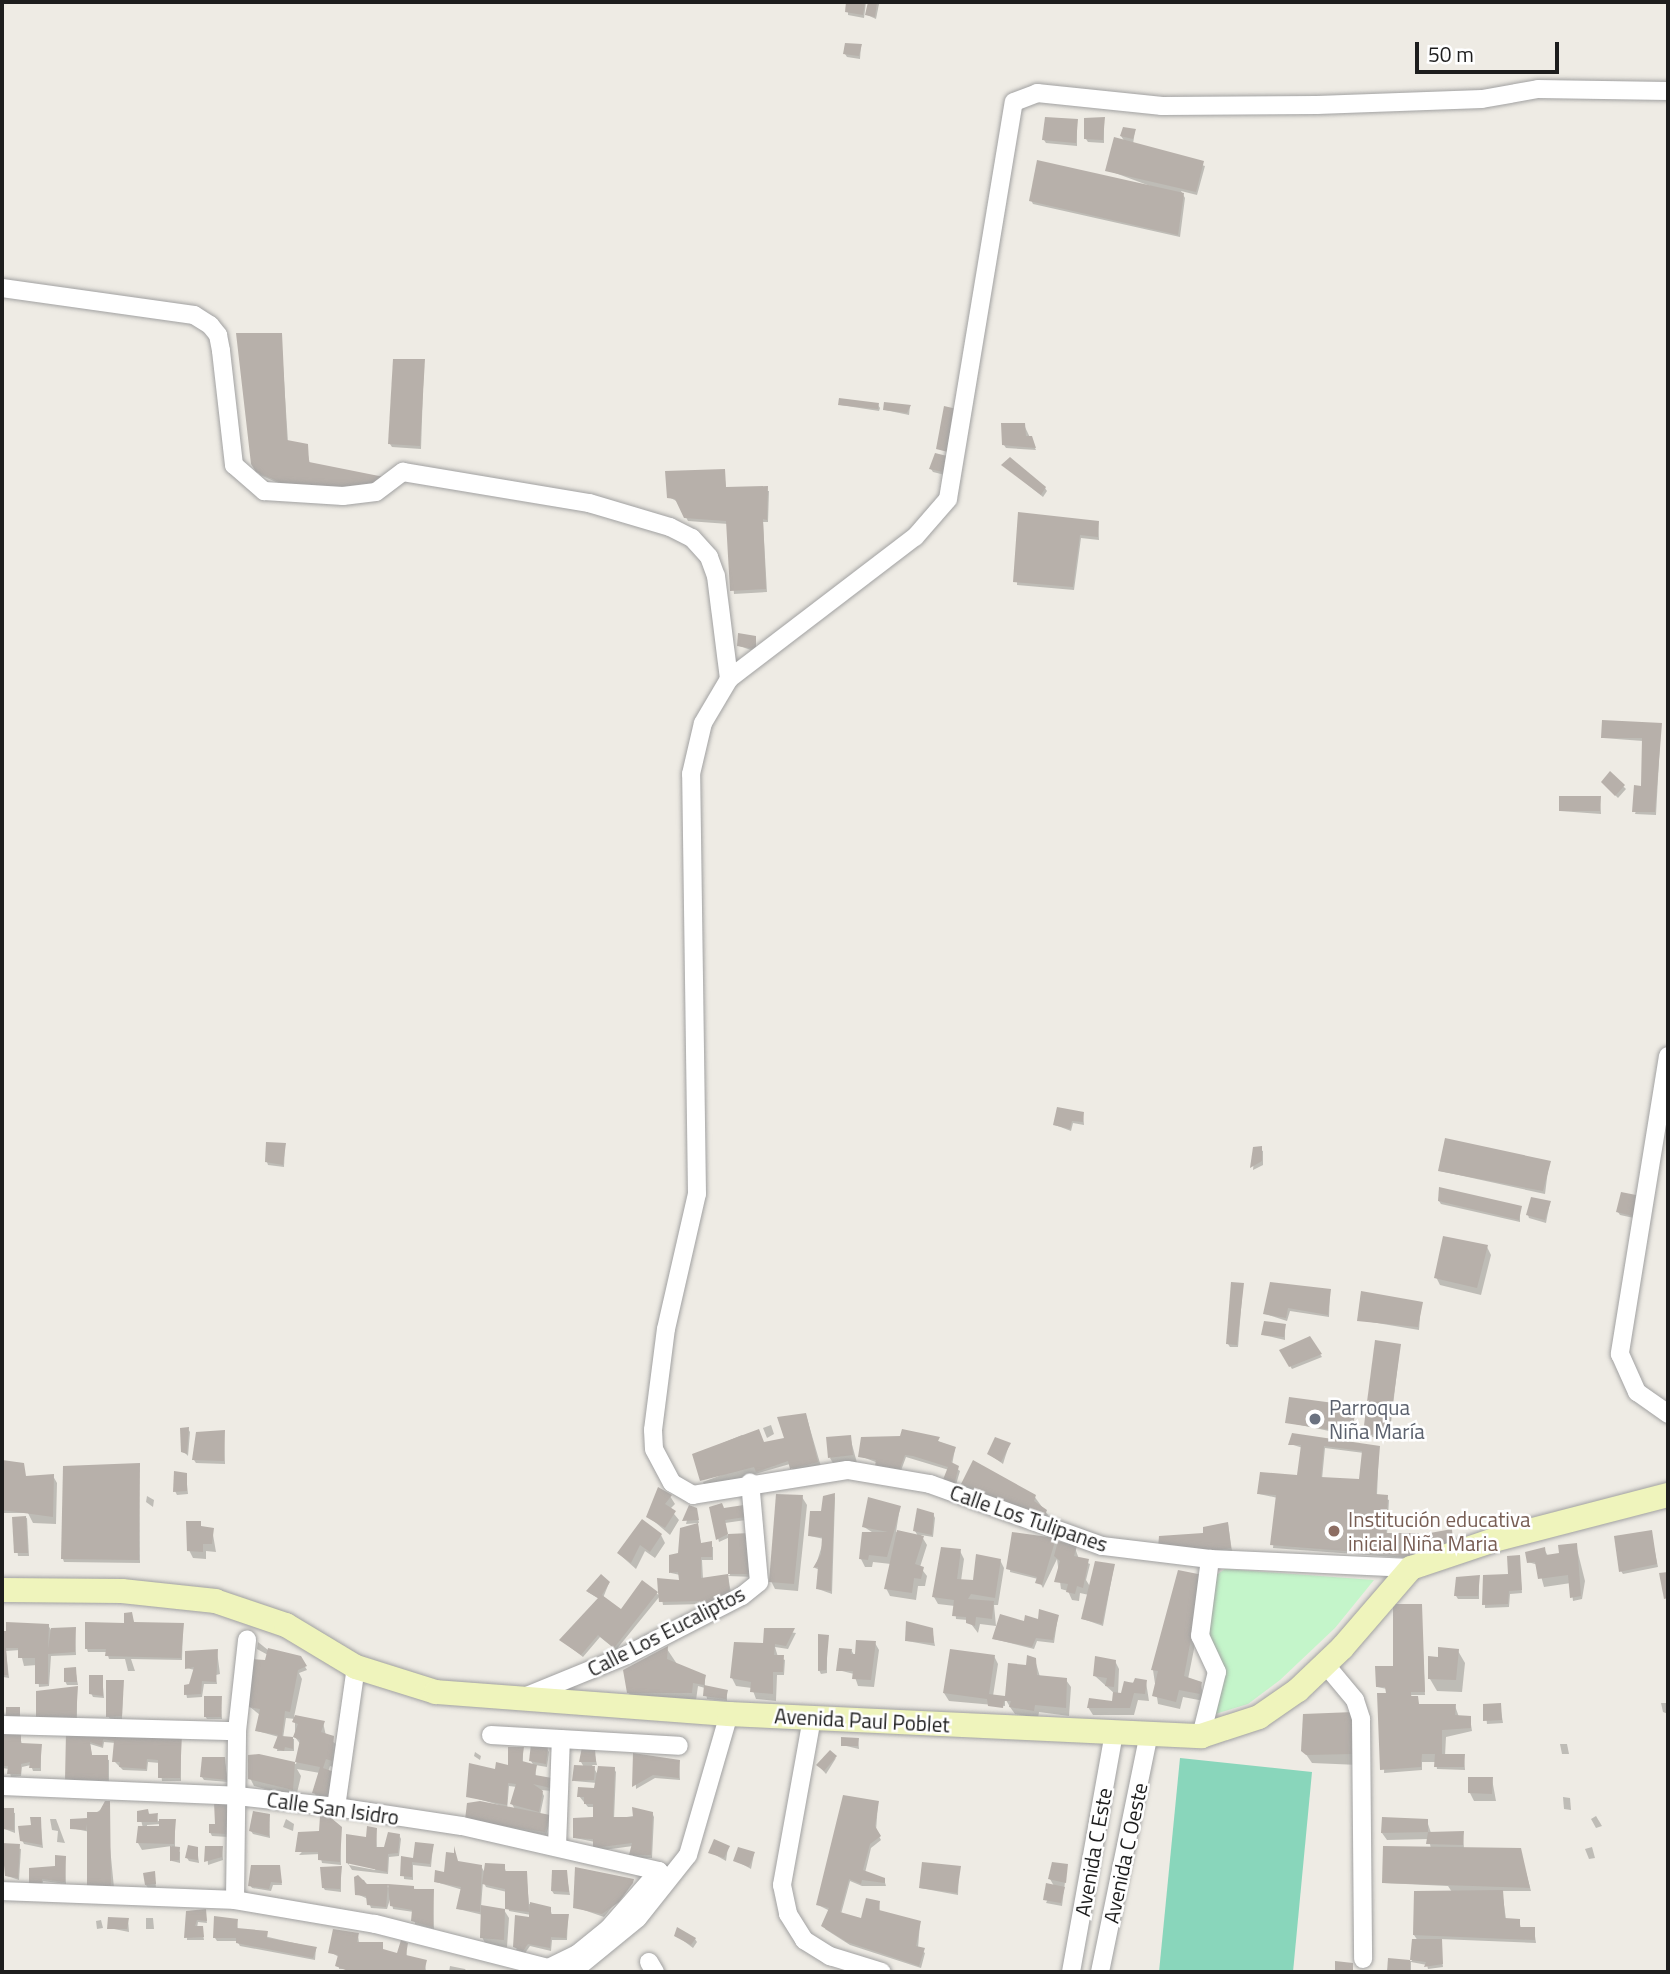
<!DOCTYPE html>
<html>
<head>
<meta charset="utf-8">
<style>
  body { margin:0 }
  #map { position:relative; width:1670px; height:1974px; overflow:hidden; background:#eeebe4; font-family:"Titillium Web",sans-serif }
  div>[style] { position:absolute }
  .park>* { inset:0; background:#c4f5ca }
  .pitch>* { inset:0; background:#89d6bb }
  .shadow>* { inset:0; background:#0003 }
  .building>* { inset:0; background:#b7b0aa }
  .roads { filter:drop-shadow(0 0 2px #a1a1a1) drop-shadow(0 0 2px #a1a1a1) }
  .minor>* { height:18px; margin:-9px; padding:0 9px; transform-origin:9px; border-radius:9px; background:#fff }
  .secondary>* { height:24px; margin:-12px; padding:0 12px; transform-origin:12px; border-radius:12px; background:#eff4bc }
  .dots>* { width:19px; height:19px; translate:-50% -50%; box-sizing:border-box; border:4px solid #fff; border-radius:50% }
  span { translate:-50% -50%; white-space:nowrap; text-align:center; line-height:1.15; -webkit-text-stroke:5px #fff; paint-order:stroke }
  .worship-label { font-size:21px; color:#5b616d }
  .left { translate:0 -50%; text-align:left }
  .street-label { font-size:21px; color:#1d1d1d }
  .education-label { font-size:21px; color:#785e54 }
  .frame { position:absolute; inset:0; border:4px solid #1d1d1d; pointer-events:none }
  .scale { position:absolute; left:1415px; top:42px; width:144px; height:32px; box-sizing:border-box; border:4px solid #1d1d1d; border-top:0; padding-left:9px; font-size:21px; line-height:24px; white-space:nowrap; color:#1d1d1d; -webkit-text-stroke:5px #fff; paint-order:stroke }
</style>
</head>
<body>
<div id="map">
  <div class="park">
    <div style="clip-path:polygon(1225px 1569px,1374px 1580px,1335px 1628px,1280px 1680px,1248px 1704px,1212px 1715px,1222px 1674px,1202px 1635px,1215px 1576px)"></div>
  </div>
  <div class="pitch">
    <div style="clip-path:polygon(1180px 1758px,1312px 1772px,1293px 1972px,1159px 1972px)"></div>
  </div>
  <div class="shadow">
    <div style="clip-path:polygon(848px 2px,866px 2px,864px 18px,848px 15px)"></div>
    <div style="clip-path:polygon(870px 2px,879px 4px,876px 19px,867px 15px)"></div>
    <div style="clip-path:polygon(861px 46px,860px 59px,847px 57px,845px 54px)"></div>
    <div style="clip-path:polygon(1104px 119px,1104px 143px,1088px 142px,1086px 139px)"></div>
    <div style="clip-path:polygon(1077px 120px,1077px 146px,1046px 143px,1044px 140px)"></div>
    <div style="clip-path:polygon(1135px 131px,1133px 144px,1205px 166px,1197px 195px,1181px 191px,1185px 198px,1180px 237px,1033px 204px,1031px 200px,1161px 190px,1107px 170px,1125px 142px,1121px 136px)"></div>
    <div style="clip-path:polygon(281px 334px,288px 442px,306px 446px,310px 464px,383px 479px,366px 491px,292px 489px,260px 475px,252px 464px)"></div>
    <div style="clip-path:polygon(424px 360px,421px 449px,392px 447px,390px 444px)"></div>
    <div style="clip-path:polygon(840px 405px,878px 405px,880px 408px,879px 411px)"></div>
    <div style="clip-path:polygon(910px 406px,909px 415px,885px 410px)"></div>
    <div style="clip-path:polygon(1024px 425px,1036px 450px,1006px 448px,1004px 445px)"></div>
    <div style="clip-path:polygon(946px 457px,945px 475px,933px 472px,931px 469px)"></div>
    <div style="clip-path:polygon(1003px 465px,1045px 488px,1047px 491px,1043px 497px)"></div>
    <div style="clip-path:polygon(724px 471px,726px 489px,769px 491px,768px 522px,763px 522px,767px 592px,734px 594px,728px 524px,688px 521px,678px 502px,669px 497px)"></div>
    <div style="clip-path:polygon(1019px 514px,1098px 522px,1099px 540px,1081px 538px,1074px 590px,1017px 585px)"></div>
    <div style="clip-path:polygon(755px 639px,757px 652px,739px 646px)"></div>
    <div style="clip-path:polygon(1661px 724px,1656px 815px,1635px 814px,1642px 789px,1643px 741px,1603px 738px)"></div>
    <div style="clip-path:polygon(1610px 774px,1626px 789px,1618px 798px,1605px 785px)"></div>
    <div style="clip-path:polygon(1600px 798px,1601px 814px,1560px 811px)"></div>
    <div style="clip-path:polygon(1083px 1113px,1084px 1125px,1073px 1123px,1071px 1131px,1055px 1125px)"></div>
    <div style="clip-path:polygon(285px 1145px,284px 1167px,268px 1165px,267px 1162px)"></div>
    <div style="clip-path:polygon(1255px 1148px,1263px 1151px,1263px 1165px,1253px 1170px)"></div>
    <div style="clip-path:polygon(1549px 1162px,1545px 1194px,1440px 1171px)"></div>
    <div style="clip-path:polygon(1635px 1196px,1634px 1218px,1620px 1215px,1618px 1212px)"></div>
    <div style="clip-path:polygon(1439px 1201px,1520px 1207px,1520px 1222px,1441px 1204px)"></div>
    <div style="clip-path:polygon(1550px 1202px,1546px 1223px,1529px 1218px,1528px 1215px)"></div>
    <div style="clip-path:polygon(1487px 1247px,1491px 1255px,1481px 1295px,1440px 1285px,1436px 1277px)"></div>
    <div style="clip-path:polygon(1243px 1284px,1238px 1347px,1230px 1347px,1228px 1344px)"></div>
    <div style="clip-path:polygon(1330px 1291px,1329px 1317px,1290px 1311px,1287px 1321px,1265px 1314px)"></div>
    <div style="clip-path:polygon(1421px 1303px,1419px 1330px,1359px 1320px)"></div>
    <div style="clip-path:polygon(1285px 1326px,1285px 1340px,1263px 1335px)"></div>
    <div style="clip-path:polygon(1309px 1338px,1322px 1357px,1292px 1369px,1281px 1351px)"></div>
    <div style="clip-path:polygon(1400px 1345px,1389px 1440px,1367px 1436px,1365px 1433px)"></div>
    <div style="clip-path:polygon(1355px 1408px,1353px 1436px,1286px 1422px)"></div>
    <div style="clip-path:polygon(806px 1415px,822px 1470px,796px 1476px,790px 1464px,706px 1488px,703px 1482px,732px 1471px,694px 1455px,742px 1435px,764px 1444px,785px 1439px)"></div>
    <div style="clip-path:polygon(771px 1425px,774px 1434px,767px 1438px,763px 1428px)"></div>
    <div style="clip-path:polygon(188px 1429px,190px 1432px,188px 1456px,183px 1451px)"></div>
    <div style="clip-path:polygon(224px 1431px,225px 1464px,196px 1463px,194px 1460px)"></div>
    <div style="clip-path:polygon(922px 1434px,955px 1449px,952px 1465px,960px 1471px,955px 1488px,949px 1470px,906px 1457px,899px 1476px,882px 1474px,878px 1463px,860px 1456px)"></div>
    <div style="clip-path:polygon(850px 1437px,857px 1463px,834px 1465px,830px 1458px)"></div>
    <div style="clip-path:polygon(evenodd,1290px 1444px,1379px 1448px,1377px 1495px,1389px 1500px,1387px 1535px,1418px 1535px,1421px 1559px,1273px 1548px,1278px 1498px,1259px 1494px,1299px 1477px,1303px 1448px,1290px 1444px,1325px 1448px,1364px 1453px,1361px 1481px,1322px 1479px,1325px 1448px)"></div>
    <div style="clip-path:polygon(1009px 1445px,1003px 1464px,989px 1454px)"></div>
    <div style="clip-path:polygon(2px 1462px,23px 1464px,25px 1477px,53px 1476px,57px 1483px,56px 1524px,33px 1523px,28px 1513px,2px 1513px)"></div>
    <div style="clip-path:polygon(139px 1464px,140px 1563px,64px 1562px,63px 1559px)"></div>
    <div style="clip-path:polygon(186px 1475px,188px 1494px,177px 1495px,175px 1491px)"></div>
    <div style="clip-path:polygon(963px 1484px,1034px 1496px,1048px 1515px,1045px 1520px,968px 1492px)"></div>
    <div style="clip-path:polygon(834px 1495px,835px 1498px,832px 1594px,818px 1589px,820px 1570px,815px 1568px,824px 1539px,810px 1536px)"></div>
    <div style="clip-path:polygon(147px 1496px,154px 1500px,153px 1507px,146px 1502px)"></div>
    <div style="clip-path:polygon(670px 1496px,675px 1504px,670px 1509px,679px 1520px,670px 1535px,648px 1516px)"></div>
    <div style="clip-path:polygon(802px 1497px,807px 1505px,798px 1591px,775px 1589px,771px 1581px)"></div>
    <div style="clip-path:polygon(721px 1505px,724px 1510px,745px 1510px,746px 1520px,725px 1523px,728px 1536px,750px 1538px,754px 1577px,728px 1576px,733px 1604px,709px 1613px,704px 1604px,663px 1605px,659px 1580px,681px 1582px,680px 1575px,671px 1573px,671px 1557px,680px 1554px,682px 1529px,698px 1525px,701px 1545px,713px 1547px,713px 1560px,702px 1560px,703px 1579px,730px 1575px,730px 1537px,719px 1542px,711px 1508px)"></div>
    <div style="clip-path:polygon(900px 1507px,896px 1532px,918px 1536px,915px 1531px,933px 1514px,935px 1518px,933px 1537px,921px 1535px,927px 1545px,920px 1567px,927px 1576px,925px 1586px,918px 1586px,916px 1600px,890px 1596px,886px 1588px,891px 1564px,873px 1562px,872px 1567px,865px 1567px,861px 1559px,875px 1534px,864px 1527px)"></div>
    <div style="clip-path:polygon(690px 1508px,696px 1510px,699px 1523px,686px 1524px)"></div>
    <div style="clip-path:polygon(27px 1518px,29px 1556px,18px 1556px,14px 1519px)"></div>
    <div style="clip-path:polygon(1228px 1524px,1232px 1551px,1208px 1555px,1202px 1535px)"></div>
    <div style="clip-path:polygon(212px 1529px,216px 1552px,206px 1551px,206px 1559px,193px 1558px,189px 1550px)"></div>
    <div style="clip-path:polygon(1651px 1532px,1658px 1567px,1623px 1574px,1621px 1571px)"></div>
    <div style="clip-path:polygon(1013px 1533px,1075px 1548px,1079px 1559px,1090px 1564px,1086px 1580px,1091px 1588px,1114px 1566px,1103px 1626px,1083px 1619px,1089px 1595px,1080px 1593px,1079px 1601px,1072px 1600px,1068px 1591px,1061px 1589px,1057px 1559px,1043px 1588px,1038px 1579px,1010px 1572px)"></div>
    <div style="clip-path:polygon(661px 1535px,665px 1543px,655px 1558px,645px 1551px,636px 1569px,619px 1554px)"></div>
    <div style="clip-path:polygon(1576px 1545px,1585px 1581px,1582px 1599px,1573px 1601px,1571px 1583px,1544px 1587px,1538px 1565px,1528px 1562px,1544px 1549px,1548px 1556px,1562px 1555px)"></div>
    <div style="clip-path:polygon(960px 1551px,964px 1559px,961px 1581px,974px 1582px,1000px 1560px,1004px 1568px,998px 1605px,994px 1605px,996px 1626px,980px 1624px,978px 1633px,968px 1620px,956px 1619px,955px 1606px,938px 1604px,934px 1597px)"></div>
    <div style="clip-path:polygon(1519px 1557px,1522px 1593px,1510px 1594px,1509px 1607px,1485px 1608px,1485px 1576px,1510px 1575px)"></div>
    <div style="clip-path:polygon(1479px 1577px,1479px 1599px,1458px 1599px,1456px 1596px)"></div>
    <div style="clip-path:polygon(609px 1583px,603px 1598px,621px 1612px,642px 1583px,660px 1596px,616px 1650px,600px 1637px,583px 1657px,561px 1640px,599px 1599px,588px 1592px)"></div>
    <div style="clip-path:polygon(1207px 1585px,1188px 1679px,1201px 1684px,1204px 1701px,1183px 1697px,1180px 1709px,1158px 1704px,1153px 1670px)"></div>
    <div style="clip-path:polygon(1421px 1606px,1425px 1695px,1411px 1695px,1419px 1707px,1455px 1706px,1459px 1717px,1470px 1718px,1472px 1731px,1446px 1737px,1445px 1756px,1464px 1756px,1465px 1770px,1437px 1769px,1436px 1762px,1422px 1762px,1422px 1770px,1384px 1773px,1387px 1689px,1377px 1687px,1394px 1668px)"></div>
    <div style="clip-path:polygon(131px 1614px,134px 1623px,183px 1625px,182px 1660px,131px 1659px,135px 1671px,128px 1671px,125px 1659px,109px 1659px,107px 1652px,88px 1652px,87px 1649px,126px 1625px)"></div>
    <div style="clip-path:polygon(1058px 1616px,1054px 1643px,1037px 1641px,1034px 1649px,994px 1639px,1025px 1623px)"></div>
    <div style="clip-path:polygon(48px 1625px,51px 1630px,75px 1629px,76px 1655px,51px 1656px,49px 1686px,39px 1687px,37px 1665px,24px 1666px,20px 1650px,6px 1651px,9px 1678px,3px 1677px,2px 1703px,2px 1633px)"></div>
    <div style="clip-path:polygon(766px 1629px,796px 1633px,788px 1649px,775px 1647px,778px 1657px,785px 1660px,784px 1675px,777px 1675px,776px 1701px,756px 1699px,752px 1688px,736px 1686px,732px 1678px,765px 1645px)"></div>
    <div style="clip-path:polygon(932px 1630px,935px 1646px,907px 1641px)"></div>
    <div style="clip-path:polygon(827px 1637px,827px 1673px,821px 1674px,819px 1670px)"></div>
    <div style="clip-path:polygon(258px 1642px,268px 1650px,299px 1657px,307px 1670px,299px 1673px,302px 1679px,294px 1717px,323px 1722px,326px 1736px,338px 1746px,336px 1768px,330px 1766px,328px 1772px,335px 1804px,318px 1800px,314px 1792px,320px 1773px,297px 1769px,301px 1776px,296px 1797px,254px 1786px,250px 1778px,259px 1756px,296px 1764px,301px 1745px,295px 1737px,295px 1719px,286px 1718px,283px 1738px,294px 1739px,294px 1751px,277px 1751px,279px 1737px,257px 1731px,260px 1715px,250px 1707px,269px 1663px,268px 1655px,257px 1649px)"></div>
    <div style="clip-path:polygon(875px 1643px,879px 1650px,874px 1687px,858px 1686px,854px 1674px,838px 1670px,851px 1650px,856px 1658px)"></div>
    <div style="clip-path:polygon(667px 1649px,679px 1667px,705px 1677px,705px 1687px,727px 1691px,727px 1701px,707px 1699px,705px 1688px,698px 1686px,696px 1700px,633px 1700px,628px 1692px)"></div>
    <div style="clip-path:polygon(217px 1651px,220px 1674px,216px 1675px,217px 1684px,204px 1684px,202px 1697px,187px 1698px,185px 1687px,191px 1686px,195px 1670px,186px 1668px)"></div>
    <div style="clip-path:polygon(1458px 1651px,1465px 1663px,1462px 1692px,1437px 1691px,1430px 1679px,1440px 1659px)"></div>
    <div style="clip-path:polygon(994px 1656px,998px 1664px,993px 1696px,1005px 1701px,1005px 1706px,949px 1701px,944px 1693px)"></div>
    <div style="clip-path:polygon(1035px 1660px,1040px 1677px,1066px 1680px,1071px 1687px,1069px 1716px,1039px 1712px,1038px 1718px,1015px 1714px,1010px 1707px,1006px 1700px)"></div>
    <div style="clip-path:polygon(1115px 1661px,1119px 1669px,1118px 1694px,1123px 1695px,1126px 1683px,1146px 1682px,1149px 1701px,1138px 1700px,1134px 1715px,1093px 1715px,1088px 1707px,1114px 1703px,1115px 1694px,1095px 1676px)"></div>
    <div style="clip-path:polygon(75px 1669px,78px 1685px,67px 1685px,65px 1681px)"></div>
    <div style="clip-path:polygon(102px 1676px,104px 1698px,93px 1697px,91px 1693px)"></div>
    <div style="clip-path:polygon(123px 1682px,122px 1719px,110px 1719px,108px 1716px)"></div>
    <div style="clip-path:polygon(77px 1688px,77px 1721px,39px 1722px)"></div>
    <div style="clip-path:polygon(221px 1698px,222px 1719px,207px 1719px,205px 1716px)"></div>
    <div style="clip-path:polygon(1661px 1703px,1668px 1703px,1668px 1714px,1663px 1712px)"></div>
    <div style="clip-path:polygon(1485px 1705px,1500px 1705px,1503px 1723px,1487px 1724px)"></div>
    <div style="clip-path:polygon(1360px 1726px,1359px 1765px,1312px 1763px,1303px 1750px)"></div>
    <div style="clip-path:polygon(67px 1733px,181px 1736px,181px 1781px,162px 1781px,160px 1763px,148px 1762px,147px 1771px,123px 1770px,114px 1761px,116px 1743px,104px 1742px,103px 1748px,90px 1744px,92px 1756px,109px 1760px,109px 1783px,68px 1783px)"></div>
    <div style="clip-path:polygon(2px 1736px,20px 1736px,22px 1745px,41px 1746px,41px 1771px,33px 1771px,31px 1765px,22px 1767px,21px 1776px,11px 1777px,9px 1769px,2px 1768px)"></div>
    <div style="clip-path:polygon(858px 1739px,859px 1749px,842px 1745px)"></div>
    <div style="clip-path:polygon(1560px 1744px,1567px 1744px,1569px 1754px,1562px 1754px)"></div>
    <div style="clip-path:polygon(evenodd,523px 1749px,523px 1763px,534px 1766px,531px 1761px,547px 1749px,549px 1752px,547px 1767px,535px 1765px,536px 1777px,551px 1780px,552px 1791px,541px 1790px,544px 1796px,540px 1815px,551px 1819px,546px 1835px,469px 1823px,502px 1806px,468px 1796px,497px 1772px,510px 1767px,523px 1749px,509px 1786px,517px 1787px,512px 1804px,516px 1811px,507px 1810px,509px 1786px)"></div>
    <div style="clip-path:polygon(594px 1751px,597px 1765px,592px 1765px,598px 1775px,614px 1769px,616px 1772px,614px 1819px,652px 1813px,654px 1817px,652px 1858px,633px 1858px,633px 1846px,596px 1851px,595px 1842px,575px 1838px,595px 1819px,595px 1807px,588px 1807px,579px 1796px,596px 1789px,597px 1783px,574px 1781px,584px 1767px,581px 1762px)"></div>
    <div style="clip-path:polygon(475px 1752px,481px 1756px,480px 1760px,474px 1756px)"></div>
    <div style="clip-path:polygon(635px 1755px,679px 1762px,680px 1780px,655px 1778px,636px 1789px)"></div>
    <div style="clip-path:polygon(836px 1758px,826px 1774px,818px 1765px)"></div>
    <div style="clip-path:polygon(224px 1759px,228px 1782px,204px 1780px,202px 1777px)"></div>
    <div style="clip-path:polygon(1492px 1779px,1496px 1801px,1474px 1801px,1470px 1793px)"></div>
    <div style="clip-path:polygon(1563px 1797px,1570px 1798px,1571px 1810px,1564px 1809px)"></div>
    <div style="clip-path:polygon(878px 1803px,876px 1831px,881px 1840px,871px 1848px,865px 1873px,884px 1879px,886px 1886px,862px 1886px,850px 1881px,841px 1914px,862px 1921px,879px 1903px,880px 1912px,920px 1923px,918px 1948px,925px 1953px,921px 1968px,850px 1945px,825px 1929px,830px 1911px,818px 1905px)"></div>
    <div style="clip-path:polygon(110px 1804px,110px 1847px,115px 1898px,90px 1832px,71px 1828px)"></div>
    <div style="clip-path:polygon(227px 1804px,228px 1837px,212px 1836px,210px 1832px)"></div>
    <div style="clip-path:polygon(2px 1810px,15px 1813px,15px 1833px,2px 1828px)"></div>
    <div style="clip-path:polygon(evenodd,139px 1812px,157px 1815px,158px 1821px,175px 1821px,175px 1849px,180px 1852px,180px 1863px,172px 1861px,172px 1846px,142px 1850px,138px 1843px,143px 1828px,139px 1812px,161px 1824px,161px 1828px,147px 1828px,147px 1825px,161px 1824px)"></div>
    <div style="clip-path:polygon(269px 1816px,270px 1838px,253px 1834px,251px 1831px)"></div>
    <div style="clip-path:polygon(1596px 1816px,1602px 1826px,1596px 1828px,1591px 1819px)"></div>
    <div style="clip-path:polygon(40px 1818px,43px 1848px,24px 1844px,22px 1840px)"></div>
    <div style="clip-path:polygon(50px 1819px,56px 1819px,65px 1843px,57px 1842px,58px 1831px,52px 1830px)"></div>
    <div style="clip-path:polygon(286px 1819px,294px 1824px,293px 1831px,283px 1827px)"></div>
    <div style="clip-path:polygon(1427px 1821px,1431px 1833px,1463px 1833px,1464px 1849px,1520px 1850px,1531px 1891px,1502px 1891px,1506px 1919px,1519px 1920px,1521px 1929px,1534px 1929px,1536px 1943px,1439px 1939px,1443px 1967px,1428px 1969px,1427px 1965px,1411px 1962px,1411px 1972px,1389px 1972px,1390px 1960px,1412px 1961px,1413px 1941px,1418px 1941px,1414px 1935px,1452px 1892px,1448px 1886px,1384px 1883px,1431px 1849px,1429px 1839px,1387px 1840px,1382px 1833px)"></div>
    <div style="clip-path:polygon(340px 1828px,341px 1865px,322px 1863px,320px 1854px,299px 1855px,321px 1832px)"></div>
    <div style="clip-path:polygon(evenodd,376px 1829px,377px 1849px,386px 1849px,399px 1835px,401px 1839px,399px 1856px,389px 1857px,388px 1874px,352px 1870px,347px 1862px,376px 1829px,349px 1862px,376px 1867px,375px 1870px,349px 1865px,349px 1862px)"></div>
    <div style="clip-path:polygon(2px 1845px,21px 1849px,19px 1880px,7px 1876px)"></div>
    <div style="clip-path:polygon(433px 1846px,431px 1867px,413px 1865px,413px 1880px,404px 1879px,403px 1858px,414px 1860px)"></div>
    <div style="clip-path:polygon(728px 1847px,726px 1861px,710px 1852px)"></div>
    <div style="clip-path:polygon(1592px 1847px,1595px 1858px,1589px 1859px,1585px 1849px)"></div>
    <div style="clip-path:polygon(197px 1848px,199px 1863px,189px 1861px,187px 1858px)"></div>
    <div style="clip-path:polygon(207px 1848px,222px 1848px,223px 1860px,208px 1865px)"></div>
    <div style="clip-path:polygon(754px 1854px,751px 1869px,735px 1860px)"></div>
    <div style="clip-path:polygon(65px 1858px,66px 1884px,43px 1881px,42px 1888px,31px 1870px,57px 1868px)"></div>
    <div style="clip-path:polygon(458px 1863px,481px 1866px,485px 1873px,504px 1865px,506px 1872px,526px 1872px,529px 1904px,550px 1908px,552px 1915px,568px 1916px,567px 1940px,552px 1940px,551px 1951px,530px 1946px,525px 1953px,516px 1950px,531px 1915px,509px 1911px,507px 1892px,486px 1887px,483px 1881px,481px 1907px,504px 1910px,509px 1918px,507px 1947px,486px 1945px,482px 1937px,483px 1915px,458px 1909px,463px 1890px,436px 1882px)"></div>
    <div style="clip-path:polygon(1067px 1866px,1062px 1906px,1046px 1903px,1054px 1886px,1050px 1879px)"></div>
    <div style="clip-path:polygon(279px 1867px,282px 1885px,273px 1885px,271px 1891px,252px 1888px,250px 1885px)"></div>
    <div style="clip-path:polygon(959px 1867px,958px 1895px,920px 1888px)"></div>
    <div style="clip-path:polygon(341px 1868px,341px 1892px,325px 1890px,323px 1887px)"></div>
    <div style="clip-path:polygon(566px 1872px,570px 1895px,554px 1894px,552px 1891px)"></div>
    <div style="clip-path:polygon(154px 1873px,156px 1887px,148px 1888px,146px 1885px)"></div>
    <div style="clip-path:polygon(356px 1879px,364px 1880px,367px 1886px,433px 1890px,434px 1929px,415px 1924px,414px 1912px,393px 1909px,391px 1896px,387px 1909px,371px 1908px,368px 1899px,357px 1894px)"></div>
    <div style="clip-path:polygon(633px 1881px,604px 1917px,575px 1907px)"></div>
    <div style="clip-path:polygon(205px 1911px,207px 1923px,198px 1922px,197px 1928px,202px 1928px,204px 1940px,187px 1940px,188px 1912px)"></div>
    <div style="clip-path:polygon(146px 1918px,153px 1918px,154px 1929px,146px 1929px)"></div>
    <div style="clip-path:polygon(101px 1920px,103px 1928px,97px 1929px,96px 1921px)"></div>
    <div style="clip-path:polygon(128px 1920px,129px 1932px,109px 1928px)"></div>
    <div style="clip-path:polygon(237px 1921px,238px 1930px,316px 1948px,315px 1960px,240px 1946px,237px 1941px,217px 1941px,215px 1938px)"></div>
    <div style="clip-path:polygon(358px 1935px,359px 1943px,380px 1957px,398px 1955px,406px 1944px,407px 1958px,425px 1962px,426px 1972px,339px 1969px,339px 1957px,330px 1952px)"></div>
    <div style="clip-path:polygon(676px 1935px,695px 1939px,697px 1942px,693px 1948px)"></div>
    <div style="clip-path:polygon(450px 1966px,465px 1969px,467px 1972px,449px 1972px)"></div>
  </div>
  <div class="building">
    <div style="clip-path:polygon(846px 2px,865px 2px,863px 15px,845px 12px)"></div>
    <div style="clip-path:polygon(868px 2px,877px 2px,875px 17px,865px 15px)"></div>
    <div style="clip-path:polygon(845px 43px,862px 44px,859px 56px,843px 54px)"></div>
    <div style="clip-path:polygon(1045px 117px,1078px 119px,1076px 143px,1042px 140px)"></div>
    <div style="clip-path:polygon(1105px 117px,1103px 140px,1084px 139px,1084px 118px)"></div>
    <div style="clip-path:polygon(1123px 127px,1136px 129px,1133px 139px,1120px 136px)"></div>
    <div style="clip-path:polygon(1114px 137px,1204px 161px,1196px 192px,1105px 171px)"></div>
    <div style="clip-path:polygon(1037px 160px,1184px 193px,1178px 235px,1029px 201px)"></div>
    <div style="clip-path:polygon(236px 333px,282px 333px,287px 440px,308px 444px,309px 462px,384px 477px,364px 488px,289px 486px,256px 472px,251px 464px)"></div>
    <div style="clip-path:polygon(393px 359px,425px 359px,420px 446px,388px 444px)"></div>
    <div style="clip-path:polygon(839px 398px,879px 403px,878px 409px,838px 405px)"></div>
    <div style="clip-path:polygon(884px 402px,911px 405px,907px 413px,883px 410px)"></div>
    <div style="clip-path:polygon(944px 406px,957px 409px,948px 452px,936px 449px)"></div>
    <div style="clip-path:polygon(1001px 423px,1025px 423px,1026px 436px,1032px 436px,1036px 448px,1002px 445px)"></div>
    <div style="clip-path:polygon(935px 453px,947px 456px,943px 472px,929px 469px)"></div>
    <div style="clip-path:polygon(1010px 457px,1046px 487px,1041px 495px,1001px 465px)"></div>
    <div style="clip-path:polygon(725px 469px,726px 487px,768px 486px,767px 520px,763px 519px,766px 589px,730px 591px,726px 521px,684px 518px,675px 499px,667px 498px,665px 471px)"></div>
    <div style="clip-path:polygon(1018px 512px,1099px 521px,1098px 537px,1080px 535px,1073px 587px,1013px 582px)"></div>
    <div style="clip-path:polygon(738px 633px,756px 636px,756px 649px,737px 646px)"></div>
    <div style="clip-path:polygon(1602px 720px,1662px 723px,1655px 812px,1632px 812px,1634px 785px,1641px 786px,1642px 738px,1601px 738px)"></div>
    <div style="clip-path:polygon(1610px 771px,1625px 785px,1615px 796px,1601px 782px)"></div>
    <div style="clip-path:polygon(1559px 796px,1601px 796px,1600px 811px,1559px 811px)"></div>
    <div style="clip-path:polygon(1057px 1107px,1084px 1112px,1083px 1122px,1072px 1121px,1070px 1129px,1053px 1125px)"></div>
    <div style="clip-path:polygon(1445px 1138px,1551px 1161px,1543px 1191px,1438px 1171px)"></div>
    <div style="clip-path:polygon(266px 1142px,286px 1143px,283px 1165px,265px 1162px)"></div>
    <div style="clip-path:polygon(1262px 1146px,1262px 1161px,1250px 1168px,1253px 1147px)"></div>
    <div style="clip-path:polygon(1439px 1187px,1522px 1206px,1519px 1220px,1438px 1201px)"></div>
    <div style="clip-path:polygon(1621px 1192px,1636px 1195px,1633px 1216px,1616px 1212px)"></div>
    <div style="clip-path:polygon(1531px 1197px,1551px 1201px,1545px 1220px,1526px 1215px)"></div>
    <div style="clip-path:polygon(1443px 1236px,1488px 1245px,1477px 1288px,1434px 1278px)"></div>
    <div style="clip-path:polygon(1231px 1282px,1244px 1283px,1237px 1345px,1226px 1344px)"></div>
    <div style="clip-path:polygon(1270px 1282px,1331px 1289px,1328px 1315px,1288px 1308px,1286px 1318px,1263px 1314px)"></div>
    <div style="clip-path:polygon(1361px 1291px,1423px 1302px,1418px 1327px,1357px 1321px)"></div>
    <div style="clip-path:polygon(1264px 1321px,1286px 1324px,1284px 1337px,1261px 1335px)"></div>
    <div style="clip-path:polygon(1310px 1336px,1322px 1354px,1289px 1367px,1279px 1350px)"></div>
    <div style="clip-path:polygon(1375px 1340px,1401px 1344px,1388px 1437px,1363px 1433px)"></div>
    <div style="clip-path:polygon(1289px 1397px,1356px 1406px,1352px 1433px,1285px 1423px)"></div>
    <div style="clip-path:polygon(806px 1413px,818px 1462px,790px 1469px,788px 1461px,756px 1472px,754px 1467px,700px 1481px,692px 1454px,759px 1429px,764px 1442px,784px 1438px,777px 1417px)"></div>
    <div style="clip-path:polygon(189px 1427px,187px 1454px,181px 1452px,180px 1428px)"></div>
    <div style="clip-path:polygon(902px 1429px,940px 1437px,938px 1441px,956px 1447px,951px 1462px,959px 1466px,954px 1485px,942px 1482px,948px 1467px,913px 1456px,905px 1455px,898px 1474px,892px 1472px,893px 1468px,875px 1466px,876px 1460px,858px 1457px,861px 1437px,900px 1436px)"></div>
    <div style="clip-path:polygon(225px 1430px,224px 1461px,192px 1460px,196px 1432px)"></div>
    <div style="clip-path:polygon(evenodd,1292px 1433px,1380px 1446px,1376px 1494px,1388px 1495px,1386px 1533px,1419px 1533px,1420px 1557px,1270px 1545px,1276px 1495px,1257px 1494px,1260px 1472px,1297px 1475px,1301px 1445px,1288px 1445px,1292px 1433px,1324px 1446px,1362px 1451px,1359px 1479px,1321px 1477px,1324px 1446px)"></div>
    <div style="clip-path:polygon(851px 1435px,853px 1455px,828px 1458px,826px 1437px)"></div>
    <div style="clip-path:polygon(995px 1437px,1011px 1443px,1001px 1462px,987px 1454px)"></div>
    <div style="clip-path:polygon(2px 1460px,24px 1463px,26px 1476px,54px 1474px,53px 1517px,2px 1510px)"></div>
    <div style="clip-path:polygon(973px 1460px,1036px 1495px,1034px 1501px,1047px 1510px,1044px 1518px,961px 1484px)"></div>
    <div style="clip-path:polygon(140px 1463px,139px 1560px,61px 1559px,63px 1466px)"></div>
    <div style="clip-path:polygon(174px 1471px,187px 1473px,187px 1491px,173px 1492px)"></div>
    <div style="clip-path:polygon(658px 1487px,672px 1495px,665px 1504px,676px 1511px,665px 1528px,646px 1517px)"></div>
    <div style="clip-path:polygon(835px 1493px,834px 1513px,831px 1591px,816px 1589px,818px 1567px,813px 1568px,821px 1554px,822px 1537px,808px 1536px,810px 1511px,821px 1511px,823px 1496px)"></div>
    <div style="clip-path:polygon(776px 1494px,803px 1495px,794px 1584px,769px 1582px)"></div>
    <div style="clip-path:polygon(868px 1497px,901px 1506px,887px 1557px,869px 1555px,868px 1560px,859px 1559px,862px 1532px,888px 1532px,862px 1527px)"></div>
    <div style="clip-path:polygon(722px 1503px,724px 1508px,744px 1505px,745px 1517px,725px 1520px,728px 1534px,750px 1533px,753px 1574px,728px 1574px,728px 1534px,716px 1540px,709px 1507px)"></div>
    <div style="clip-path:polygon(689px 1505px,697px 1508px,699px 1520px,682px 1521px)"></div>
    <div style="clip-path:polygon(917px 1508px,934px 1513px,932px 1535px,913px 1531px)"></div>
    <div style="clip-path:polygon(26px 1516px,28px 1553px,14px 1553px,12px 1517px)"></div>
    <div style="clip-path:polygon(642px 1519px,662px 1534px,650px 1552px,640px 1545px,631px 1563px,617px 1553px)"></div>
    <div style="clip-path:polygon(186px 1521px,201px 1521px,201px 1526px,214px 1528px,212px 1544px,203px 1544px,203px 1552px,187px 1551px)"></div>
    <div style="clip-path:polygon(1228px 1522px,1231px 1548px,1190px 1555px,1158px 1548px,1159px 1536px,1203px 1533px,1203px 1527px)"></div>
    <div style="clip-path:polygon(698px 1523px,701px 1543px,712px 1541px,712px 1557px,701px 1557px,701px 1578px,728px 1574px,730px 1596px,703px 1606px,703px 1601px,659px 1602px,658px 1592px,614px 1648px,598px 1635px,581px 1655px,559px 1640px,598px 1598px,586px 1591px,601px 1574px,610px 1582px,602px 1595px,621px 1609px,642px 1580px,658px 1592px,657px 1578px,679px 1580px,678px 1572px,669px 1573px,669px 1555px,678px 1553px,680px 1528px)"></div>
    <div style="clip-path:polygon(1452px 1529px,1453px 1542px,1431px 1550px,1430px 1533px)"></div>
    <div style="clip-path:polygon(897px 1530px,924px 1536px,915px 1564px,924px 1567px,921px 1579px,914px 1578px,912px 1593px,884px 1589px)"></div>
    <div style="clip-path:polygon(1652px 1530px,1657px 1564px,1619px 1572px,1614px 1536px)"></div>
    <div style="clip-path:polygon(1012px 1532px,1056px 1538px,1042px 1585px,1035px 1583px,1037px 1577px,1006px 1569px)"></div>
    <div style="clip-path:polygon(1058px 1541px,1077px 1546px,1074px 1556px,1089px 1559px,1083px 1588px,1077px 1586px,1075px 1594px,1066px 1592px,1068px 1584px,1054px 1582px,1060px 1561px,1054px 1556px)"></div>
    <div style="clip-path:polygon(1577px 1543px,1581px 1596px,1570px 1598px,1568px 1575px,1538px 1579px,1535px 1562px,1527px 1563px,1525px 1552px,1545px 1547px,1546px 1555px,1559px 1553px,1558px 1545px)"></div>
    <div style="clip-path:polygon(941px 1547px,961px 1549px,957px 1579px,973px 1580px,976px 1554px,1001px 1559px,995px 1598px,971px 1594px,968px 1599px,994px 1601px,992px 1619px,976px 1617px,975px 1626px,966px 1623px,966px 1617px,952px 1616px,954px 1600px,932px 1597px)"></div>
    <div style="clip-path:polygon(1520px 1555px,1522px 1590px,1509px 1591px,1508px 1604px,1482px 1605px,1483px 1575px,1508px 1574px,1507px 1556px)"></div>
    <div style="clip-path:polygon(1095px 1561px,1115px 1564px,1102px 1624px,1081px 1619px)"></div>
    <div style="clip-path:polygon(1178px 1570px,1203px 1575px,1184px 1676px,1202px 1682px,1200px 1694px,1179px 1690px,1176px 1702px,1152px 1696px,1158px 1671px,1151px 1670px)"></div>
    <div style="clip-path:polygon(1668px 1572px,1668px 1598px,1664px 1599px,1659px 1573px)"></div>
    <div style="clip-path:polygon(1480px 1575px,1478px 1596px,1454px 1596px,1456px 1577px)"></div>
    <div style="clip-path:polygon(1393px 1604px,1422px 1604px,1425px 1692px,1411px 1692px,1411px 1696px,1418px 1696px,1419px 1704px,1456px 1704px,1455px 1715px,1471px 1716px,1471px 1728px,1442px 1730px,1442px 1754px,1465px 1754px,1464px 1767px,1434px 1767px,1435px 1754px,1422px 1754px,1421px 1767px,1380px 1770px,1377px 1693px,1386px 1693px,1385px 1687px,1376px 1687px,1375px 1666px,1393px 1666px)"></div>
    <div style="clip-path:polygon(1039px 1609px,1059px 1615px,1053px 1640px,1036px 1638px,1032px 1647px,992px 1639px,1000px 1614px,1024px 1621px,1025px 1615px,1038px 1619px)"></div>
    <div style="clip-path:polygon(132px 1612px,134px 1622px,184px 1623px,181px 1658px,105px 1656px,106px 1649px,85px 1649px,85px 1622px,124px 1623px,124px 1613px)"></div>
    <div style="clip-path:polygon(906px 1621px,933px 1628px,934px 1643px,905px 1641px)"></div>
    <div style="clip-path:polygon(6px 1622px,49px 1624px,48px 1649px,51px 1628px,76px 1627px,75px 1652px,48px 1654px,48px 1684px,35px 1684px,35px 1658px,18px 1658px,18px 1648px,6px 1648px,8px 1675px,2px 1675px,2px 1631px,6px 1631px)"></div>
    <div style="clip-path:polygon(764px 1628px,795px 1628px,786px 1646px,775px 1644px,774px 1655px,784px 1655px,783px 1672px,773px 1672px,773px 1694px,750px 1692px,751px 1682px,730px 1678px,734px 1642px,763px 1643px)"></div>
    <div style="clip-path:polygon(818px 1634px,829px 1635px,826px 1670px,818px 1671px)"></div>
    <div style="clip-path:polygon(856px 1640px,876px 1641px,871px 1680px,852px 1679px,853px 1671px,836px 1671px,839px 1648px,852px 1649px,851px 1654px,855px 1654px)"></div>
    <div style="clip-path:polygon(668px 1646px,667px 1659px,706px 1675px,704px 1685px,693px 1683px,692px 1693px,627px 1693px,623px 1670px)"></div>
    <div style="clip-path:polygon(1438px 1647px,1459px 1649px,1456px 1680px,1428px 1679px,1428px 1656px,1438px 1657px)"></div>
    <div style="clip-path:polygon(268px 1648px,301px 1656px,307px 1666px,298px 1670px,290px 1712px,285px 1711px,282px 1736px,293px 1737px,293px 1749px,285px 1747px,284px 1751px,273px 1748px,278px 1735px,255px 1731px,260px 1709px,248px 1707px,252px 1659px,265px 1660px)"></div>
    <div style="clip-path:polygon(218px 1649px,216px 1682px,202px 1681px,201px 1694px,184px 1695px,184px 1685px,189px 1684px,194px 1667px,185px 1669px,185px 1651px)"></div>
    <div style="clip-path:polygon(950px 1649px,995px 1655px,989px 1694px,1005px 1696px,1008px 1663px,1026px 1665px,1027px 1655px,1036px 1658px,1037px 1675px,1067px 1678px,1066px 1708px,1035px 1705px,1034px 1711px,1009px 1707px,1011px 1701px,1004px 1701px,1003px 1708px,988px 1706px,987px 1699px,943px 1693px)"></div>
    <div style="clip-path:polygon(1095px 1656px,1116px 1660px,1114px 1687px,1105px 1686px,1107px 1678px,1093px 1676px)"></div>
    <div style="clip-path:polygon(76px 1667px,77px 1682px,64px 1682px,64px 1668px)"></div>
    <div style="clip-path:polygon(89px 1675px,103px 1675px,103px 1696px,89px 1694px)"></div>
    <div style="clip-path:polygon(1135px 1678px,1147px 1680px,1145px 1694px,1134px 1693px,1130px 1708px,1087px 1708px,1089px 1698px,1112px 1701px,1113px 1692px,1121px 1693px,1124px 1681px,1133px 1683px)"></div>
    <div style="clip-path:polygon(106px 1680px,124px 1680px,122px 1716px,106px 1717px)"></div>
    <div style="clip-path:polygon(704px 1685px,728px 1690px,726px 1699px,703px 1696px)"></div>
    <div style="clip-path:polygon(78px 1686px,76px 1718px,36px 1719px,36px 1691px)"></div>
    <div style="clip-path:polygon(204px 1696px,222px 1696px,221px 1717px,204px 1717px)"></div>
    <div style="clip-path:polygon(1501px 1703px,1502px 1720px,1483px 1721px,1483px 1704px)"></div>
    <div style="clip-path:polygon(6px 1707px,20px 1707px,20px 1717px,6px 1719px)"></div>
    <div style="clip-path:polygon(1354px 1712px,1353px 1754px,1306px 1755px,1301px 1751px,1303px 1714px)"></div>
    <div style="clip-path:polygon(295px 1715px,325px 1721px,321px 1732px,334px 1736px,332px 1761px,326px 1759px,323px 1768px,337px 1773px,331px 1798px,312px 1793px,320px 1767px,295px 1762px,300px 1740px,293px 1737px,298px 1724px,292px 1722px)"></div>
    <div style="clip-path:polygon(66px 1732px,182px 1734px,180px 1778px,158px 1778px,158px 1760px,147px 1759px,146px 1769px,119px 1767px,120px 1762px,112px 1762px,114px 1741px,103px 1739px,102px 1746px,90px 1742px,92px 1755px,108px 1755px,108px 1780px,65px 1780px)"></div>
    <div style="clip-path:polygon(2px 1734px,21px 1734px,21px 1743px,42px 1744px,40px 1768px,29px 1768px,30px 1762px,21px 1764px,21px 1774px,7px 1774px,8px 1766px,2px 1766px)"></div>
    <div style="clip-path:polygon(841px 1737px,859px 1738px,858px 1746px,841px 1746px)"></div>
    <div style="clip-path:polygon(531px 1744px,548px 1747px,546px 1764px,529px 1761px)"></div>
    <div style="clip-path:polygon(508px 1747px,524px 1747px,522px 1761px,537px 1765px,535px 1775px,552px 1778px,551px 1788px,533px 1784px,543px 1791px,539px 1812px,510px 1804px,516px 1784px,508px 1783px,507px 1805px,466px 1797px,469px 1763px,495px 1769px,496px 1762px,508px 1765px)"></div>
    <div style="clip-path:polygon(582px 1747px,595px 1749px,596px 1762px,579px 1762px)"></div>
    <div style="clip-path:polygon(830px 1750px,837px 1756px,824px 1771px,816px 1765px)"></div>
    <div style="clip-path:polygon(633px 1753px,680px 1760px,679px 1778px,653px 1775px,632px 1787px)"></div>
    <div style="clip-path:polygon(259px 1754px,295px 1762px,293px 1790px,248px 1779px,248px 1755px)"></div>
    <div style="clip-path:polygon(202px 1757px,225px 1757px,227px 1780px,200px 1777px)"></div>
    <div style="clip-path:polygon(574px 1765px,595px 1766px,594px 1780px,572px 1781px)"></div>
    <div style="clip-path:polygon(598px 1766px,615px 1767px,613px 1817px,633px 1817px,632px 1807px,653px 1812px,651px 1855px,629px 1855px,632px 1843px,593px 1848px,593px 1839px,573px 1838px,573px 1818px,593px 1817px,593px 1804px,584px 1804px,584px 1797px,577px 1797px,578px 1787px,594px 1788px)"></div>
    <div style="clip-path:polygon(1468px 1777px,1493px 1777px,1492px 1794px,1468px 1793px)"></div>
    <div style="clip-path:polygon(843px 1795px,879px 1801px,875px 1826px,881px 1836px,870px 1844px,863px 1870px,885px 1878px,885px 1883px,862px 1880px,861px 1884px,849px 1879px,840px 1912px,861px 1918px,866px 1898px,880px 1901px,879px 1910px,921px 1921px,916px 1946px,925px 1948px,919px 1966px,847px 1942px,821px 1926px,829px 1908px,816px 1905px)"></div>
    <div style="clip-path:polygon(105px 1801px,110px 1801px,111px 1890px,87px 1889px,87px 1812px,99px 1812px)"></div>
    <div style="clip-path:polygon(480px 1801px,550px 1815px,545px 1832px,465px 1820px,467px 1803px)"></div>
    <div style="clip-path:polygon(214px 1802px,228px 1802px,227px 1834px,209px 1833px,209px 1824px,215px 1824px)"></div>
    <div style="clip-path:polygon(2px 1808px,14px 1808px,14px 1830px,2px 1829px)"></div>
    <div style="clip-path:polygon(148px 1809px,149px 1814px,158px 1813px,157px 1822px,137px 1822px,137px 1811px)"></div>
    <div style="clip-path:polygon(253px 1811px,270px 1814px,269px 1836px,249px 1831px)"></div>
    <div style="clip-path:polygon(320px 1816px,330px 1817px,342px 1827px,340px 1862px,318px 1860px,318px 1852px,295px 1852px,298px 1832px,319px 1831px)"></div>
    <div style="clip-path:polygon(30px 1817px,41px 1817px,42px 1845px,20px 1841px,18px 1826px,31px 1825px)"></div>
    <div style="clip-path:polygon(1382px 1817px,1428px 1819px,1428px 1832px,1381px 1833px)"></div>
    <div style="clip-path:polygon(88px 1818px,86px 1830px,70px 1829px,70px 1819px)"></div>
    <div style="clip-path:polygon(159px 1819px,176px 1819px,174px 1844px,136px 1843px,138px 1826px,159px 1826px)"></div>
    <div style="clip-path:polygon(367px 1826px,377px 1828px,376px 1847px,384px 1847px,388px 1832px,400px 1834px,398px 1853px,388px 1854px,387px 1872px,346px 1863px,346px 1834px,366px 1837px)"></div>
    <div style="clip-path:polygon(1464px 1831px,1463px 1845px,1426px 1844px,1428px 1832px)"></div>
    <div style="clip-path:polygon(714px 1839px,730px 1846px,724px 1858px,708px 1853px)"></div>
    <div style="clip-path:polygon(415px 1842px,434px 1844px,430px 1864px,412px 1862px,412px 1877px,400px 1876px,401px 1856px,413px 1858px)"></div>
    <div style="clip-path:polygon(2px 1843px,20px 1844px,18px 1878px,5px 1876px)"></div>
    <div style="clip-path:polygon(188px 1845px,198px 1847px,198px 1860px,185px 1858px)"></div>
    <div style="clip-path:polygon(170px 1846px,180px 1847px,179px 1860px,170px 1861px)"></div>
    <div style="clip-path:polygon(205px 1846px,223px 1846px,222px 1857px,204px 1862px)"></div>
    <div style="clip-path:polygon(454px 1846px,458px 1861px,482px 1865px,480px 1912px,456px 1909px,461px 1887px,434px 1882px,435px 1870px,444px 1872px,446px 1852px,454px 1853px)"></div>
    <div style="clip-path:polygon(1383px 1846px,1521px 1848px,1530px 1888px,1382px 1883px)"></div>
    <div style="clip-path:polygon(738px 1847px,755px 1852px,749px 1867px,733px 1861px)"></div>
    <div style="clip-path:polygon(55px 1855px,66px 1856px,65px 1882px,42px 1879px,41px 1886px,29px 1885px,29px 1868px,55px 1866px)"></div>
    <div style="clip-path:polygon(922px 1862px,961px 1866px,957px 1893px,919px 1888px)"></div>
    <div style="clip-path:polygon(1052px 1862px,1068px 1864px,1066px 1883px,1048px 1879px)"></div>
    <div style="clip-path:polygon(485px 1863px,505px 1864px,505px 1871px,527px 1871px,529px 1912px,530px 1902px,551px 1907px,551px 1914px,569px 1914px,566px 1938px,551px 1937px,550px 1948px,528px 1944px,523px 1951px,513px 1947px,515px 1915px,529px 1917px,529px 1912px,505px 1909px,505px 1889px,482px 1884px)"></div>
    <div style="clip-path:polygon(251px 1865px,280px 1865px,282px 1883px,271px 1882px,269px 1889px,248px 1886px)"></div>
    <div style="clip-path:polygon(342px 1866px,340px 1889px,322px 1888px,320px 1867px)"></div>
    <div style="clip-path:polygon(575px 1867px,634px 1879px,633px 1883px,619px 1902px,602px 1914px,573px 1908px)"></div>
    <div style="clip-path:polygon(552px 1870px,567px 1870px,569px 1892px,551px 1891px)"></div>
    <div style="clip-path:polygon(155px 1871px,156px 1884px,145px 1885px,143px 1873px)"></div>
    <div style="clip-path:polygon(358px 1875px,367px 1884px,388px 1884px,414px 1886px,414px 1889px,434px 1889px,433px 1927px,411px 1921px,412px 1910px,390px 1906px,388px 1884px,386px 1907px,367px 1905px,366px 1896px,355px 1895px,354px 1877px)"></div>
    <div style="clip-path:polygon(1046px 1883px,1065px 1887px,1061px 1903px,1043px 1900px)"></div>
    <div style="clip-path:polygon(1503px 1890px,1505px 1918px,1520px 1919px,1520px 1927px,1535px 1927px,1535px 1940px,1413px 1935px,1414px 1891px)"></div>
    <div style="clip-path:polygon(481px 1905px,505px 1909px,504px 1940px,480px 1938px)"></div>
    <div style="clip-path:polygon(206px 1909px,207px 1921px,197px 1920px,195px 1926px,203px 1926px,204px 1937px,184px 1938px,186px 1911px)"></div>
    <div style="clip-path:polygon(214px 1916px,238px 1919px,237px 1928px,268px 1931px,267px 1938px,317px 1947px,313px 1958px,236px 1943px,236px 1938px,213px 1938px)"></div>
    <div style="clip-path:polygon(108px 1917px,129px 1918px,127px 1929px,107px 1929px)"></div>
    <div style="clip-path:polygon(677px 1927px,696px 1938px,691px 1945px,674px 1936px)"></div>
    <div style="clip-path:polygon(333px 1929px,359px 1933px,357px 1942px,383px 1942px,383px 1949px,397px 1953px,401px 1940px,408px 1943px,406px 1955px,427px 1960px,424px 1972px,351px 1972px,335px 1966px,338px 1955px,328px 1953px)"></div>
    <div style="clip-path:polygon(1412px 1939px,1442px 1939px,1443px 1964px,1424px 1967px,1426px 1962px,1410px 1960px)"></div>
    <div style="clip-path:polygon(1388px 1958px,1410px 1960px,1410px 1972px,1387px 1972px)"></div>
    <div style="clip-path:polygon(1335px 1961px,1353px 1963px,1353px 1972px,1335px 1972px)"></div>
  </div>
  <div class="roads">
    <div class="minor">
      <div style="left:2px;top:288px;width:194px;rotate:8deg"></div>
      <div style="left:194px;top:315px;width:19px;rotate:32deg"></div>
      <div style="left:210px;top:325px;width:13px;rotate:51deg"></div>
      <div style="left:218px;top:335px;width:16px;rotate:79deg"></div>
      <div style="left:221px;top:351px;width:115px;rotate:83.5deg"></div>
      <div style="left:234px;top:465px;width:40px;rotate:41deg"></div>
      <div style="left:264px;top:491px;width:79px;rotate:3.6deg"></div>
      <div style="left:343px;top:496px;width:33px;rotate:-7deg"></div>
      <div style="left:376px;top:492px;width:34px;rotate:-37deg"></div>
      <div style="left:403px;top:472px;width:189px;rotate:9.5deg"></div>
      <div style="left:589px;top:503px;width:84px;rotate:16.5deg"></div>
      <div style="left:670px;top:527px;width:25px;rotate:27deg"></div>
      <div style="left:692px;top:538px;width:25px;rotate:48deg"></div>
      <div style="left:709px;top:557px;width:20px;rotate:70deg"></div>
      <div style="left:716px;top:576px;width:104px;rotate:82.8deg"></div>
      <div style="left:1668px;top:1056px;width:302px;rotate:99.2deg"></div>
      <div style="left:1620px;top:1354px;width:42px;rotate:65.9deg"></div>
      <div style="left:1637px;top:1392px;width:38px;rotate:35deg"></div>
      <div style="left:1411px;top:1568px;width:201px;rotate:-177.4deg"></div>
      <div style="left:1210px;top:1559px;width:109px;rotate:-173.1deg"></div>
      <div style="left:1102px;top:1546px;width:183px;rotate:-160.2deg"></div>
      <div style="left:930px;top:1484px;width:84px;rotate:-170.4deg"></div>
      <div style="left:847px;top:1470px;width:156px;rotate:170.8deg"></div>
      <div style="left:693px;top:1495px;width:24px;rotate:-150deg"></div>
      <div style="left:672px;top:1483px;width:38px;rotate:-118deg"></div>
      <div style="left:654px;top:1449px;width:19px;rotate:-93deg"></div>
      <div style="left:653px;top:1430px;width:102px;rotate:-82.7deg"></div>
      <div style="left:666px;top:1329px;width:139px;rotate:-77.1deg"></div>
      <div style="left:697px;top:1194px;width:420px;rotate:-90.8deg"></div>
      <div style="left:691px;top:774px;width:52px;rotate:-76.8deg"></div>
      <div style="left:703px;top:723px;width:51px;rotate:-59.4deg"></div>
      <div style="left:729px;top:679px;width:234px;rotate:-37.4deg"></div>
      <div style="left:915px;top:537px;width:50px;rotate:-49deg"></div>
      <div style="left:948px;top:499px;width:402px;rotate:-80.6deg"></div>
      <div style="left:1014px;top:102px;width:25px;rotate:-21deg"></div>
      <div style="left:1037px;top:93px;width:126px;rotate:5.9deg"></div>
      <div style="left:1162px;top:106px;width:155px;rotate:-0.4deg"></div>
      <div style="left:1317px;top:105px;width:165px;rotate:-2.1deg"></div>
      <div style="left:1482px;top:99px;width:57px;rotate:-10.1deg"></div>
      <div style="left:1538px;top:89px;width:130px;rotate:0.9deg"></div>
      <div style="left:1325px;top:1664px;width:47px;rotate:50.2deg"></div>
      <div style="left:1355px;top:1700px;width:20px;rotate:72deg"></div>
      <div style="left:1361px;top:1719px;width:240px;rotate:89.5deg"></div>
      <div style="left:524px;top:1697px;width:111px;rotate:-22.2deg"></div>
      <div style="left:627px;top:1655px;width:129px;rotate:-27.2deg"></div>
      <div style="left:742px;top:1596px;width:22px;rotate:-39deg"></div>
      <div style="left:759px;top:1582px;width:100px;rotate:-95.1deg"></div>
      <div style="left:812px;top:1718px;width:170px;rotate:100.2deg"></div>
      <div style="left:782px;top:1885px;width:30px;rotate:78deg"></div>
      <div style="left:788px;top:1914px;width:31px;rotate:58deg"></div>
      <div style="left:804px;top:1940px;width:31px;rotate:32deg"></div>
      <div style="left:830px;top:1956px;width:54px;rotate:17.1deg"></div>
      <div style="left:2px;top:1725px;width:235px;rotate:1.5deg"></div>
      <div style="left:491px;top:1735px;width:188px;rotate:3.3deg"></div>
      <div style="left:1201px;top:1736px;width:66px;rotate:-76deg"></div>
      <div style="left:1217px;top:1672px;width:40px;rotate:-115deg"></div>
      <div style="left:1200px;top:1636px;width:78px;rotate:-82.6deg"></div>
      <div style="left:2px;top:1786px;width:235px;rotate:2.4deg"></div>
      <div style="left:237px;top:1796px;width:100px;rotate:6.3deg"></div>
      <div style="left:336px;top:1807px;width:127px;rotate:8.6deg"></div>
      <div style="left:462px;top:1826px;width:202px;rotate:12.9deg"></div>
      <div style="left:659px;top:1871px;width:77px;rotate:131.3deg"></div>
      <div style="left:608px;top:1929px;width:40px;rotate:141deg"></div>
      <div style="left:577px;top:1954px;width:32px;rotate:154deg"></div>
      <div style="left:548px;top:1968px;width:179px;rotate:-165.7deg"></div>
      <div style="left:375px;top:1924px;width:142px;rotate:-170.3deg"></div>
      <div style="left:235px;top:1900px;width:233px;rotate:-177.8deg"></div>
      <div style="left:336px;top:1807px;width:141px;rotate:-81.9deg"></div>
      <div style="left:557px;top:1846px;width:107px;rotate:-87.9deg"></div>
      <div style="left:235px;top:1900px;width:169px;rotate:-89.3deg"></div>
      <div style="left:237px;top:1731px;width:92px;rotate:-83.7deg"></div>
      <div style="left:649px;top:1962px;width:12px;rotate:59deg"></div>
      <div style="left:572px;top:1972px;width:85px;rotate:-39.3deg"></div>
      <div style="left:638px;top:1918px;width:80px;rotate:-51.6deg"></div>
      <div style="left:688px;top:1855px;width:147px;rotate:-73.8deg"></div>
      <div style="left:1071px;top:1972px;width:244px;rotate:-79.8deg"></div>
      <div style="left:1100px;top:1972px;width:244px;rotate:-78.4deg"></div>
    </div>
    <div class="secondary">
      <div style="left:2px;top:1590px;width:120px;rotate:0.5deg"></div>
      <div style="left:122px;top:1591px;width:94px;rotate:6.1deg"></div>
      <div style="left:215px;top:1601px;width:75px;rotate:18.7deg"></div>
      <div style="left:286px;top:1625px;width:82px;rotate:31deg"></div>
      <div style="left:356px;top:1667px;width:84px;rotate:17.4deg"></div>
      <div style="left:436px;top:1692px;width:294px;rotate:4.3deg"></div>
      <div style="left:729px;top:1714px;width:473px;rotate:2.7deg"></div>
      <div style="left:1201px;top:1736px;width:61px;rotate:-18.1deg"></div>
      <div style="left:1259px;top:1717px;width:47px;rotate:-34.7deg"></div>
      <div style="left:1298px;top:1690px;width:61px;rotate:-43.7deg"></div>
      <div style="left:1342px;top:1648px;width:106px;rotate:-49.2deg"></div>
      <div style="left:1411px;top:1568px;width:88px;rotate:-18.6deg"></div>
      <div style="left:1494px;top:1540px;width:180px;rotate:-14.5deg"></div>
    </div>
  </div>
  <div class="dots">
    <div style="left:1315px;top:1419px;background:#6b7280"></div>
    <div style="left:1334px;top:1531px;background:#8d6e63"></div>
  </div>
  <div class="worship-label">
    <span class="left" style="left:1329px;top:1419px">Parroqua<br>Niña María</span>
  </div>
  <div class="street-label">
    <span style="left:1029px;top:1518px;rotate:19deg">Calle Los Tulipanes</span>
    <span style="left:666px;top:1631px;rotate:-27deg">Calle Los Eucaliptos</span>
    <span style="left:862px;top:1720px;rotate:3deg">Avenida Paul Poblet</span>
    <span style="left:333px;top:1808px;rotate:8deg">Calle San Isidro</span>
    <span style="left:1093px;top:1852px;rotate:-80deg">Avenida C Este</span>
    <span style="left:1125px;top:1853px;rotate:-78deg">Avenida C Oeste</span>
  </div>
  <div class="education-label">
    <span class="left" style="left:1348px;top:1531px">Institución educativa<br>inicial Niña Maria</span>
  </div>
  <div class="frame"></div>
  <div class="scale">50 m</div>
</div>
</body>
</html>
